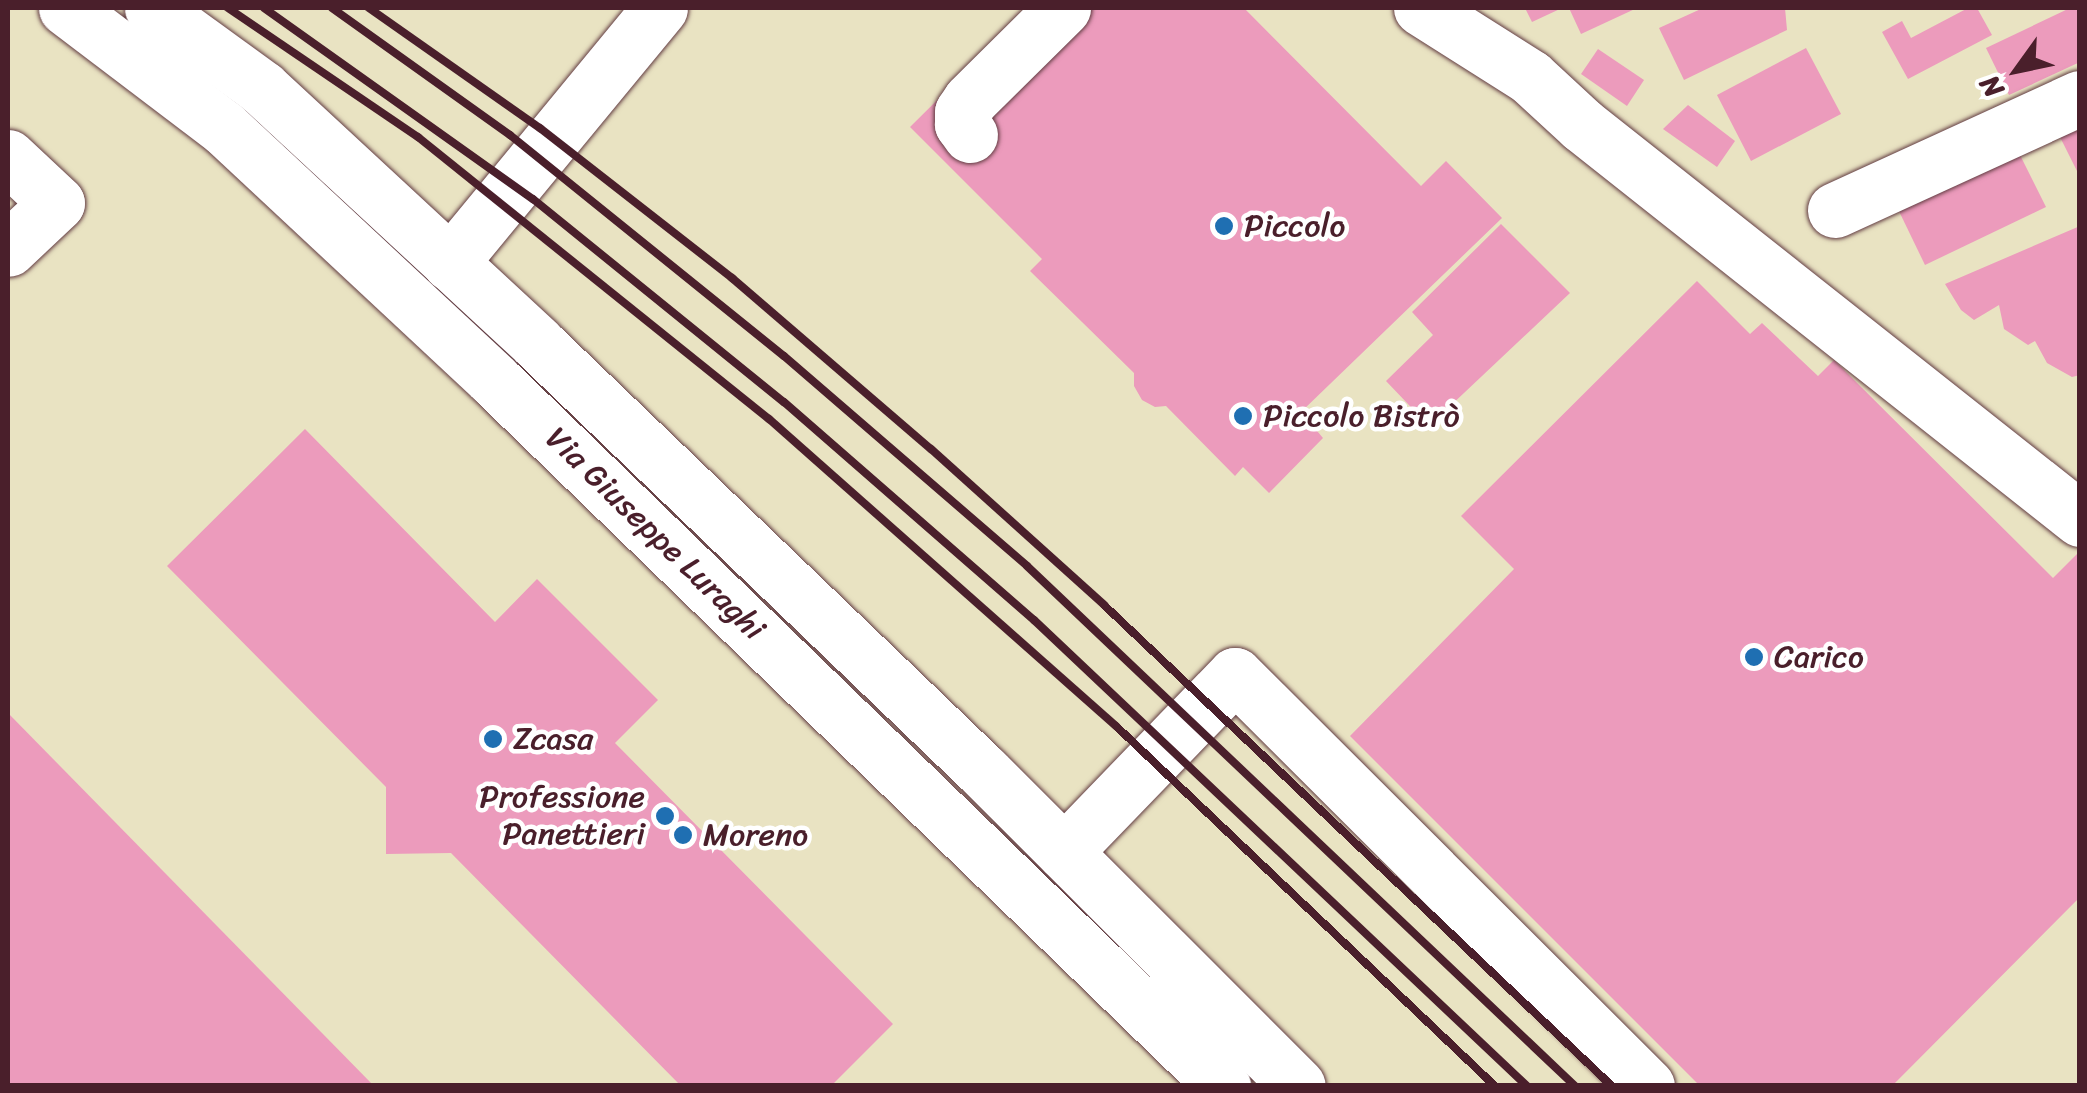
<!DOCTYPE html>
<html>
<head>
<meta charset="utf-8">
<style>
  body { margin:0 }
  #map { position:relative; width:2087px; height:1093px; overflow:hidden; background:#e9e3c2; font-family:Sriracha,sans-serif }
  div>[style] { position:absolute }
  .building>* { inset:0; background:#ec9bbc }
  .roads { filter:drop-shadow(0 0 2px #623c42) drop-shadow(0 0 2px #623c42) }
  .minor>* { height:55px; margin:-27.5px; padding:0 27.5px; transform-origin:27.5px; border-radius:27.5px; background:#fff }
  .rail>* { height:8px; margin:-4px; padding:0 4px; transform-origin:4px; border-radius:4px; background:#4a1f2b }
  .dots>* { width:28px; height:28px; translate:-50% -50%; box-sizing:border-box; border:5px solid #fff; border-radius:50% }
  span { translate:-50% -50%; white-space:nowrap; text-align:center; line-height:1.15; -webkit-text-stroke:9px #fff; paint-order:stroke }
  .poi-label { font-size:32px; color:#4a1f2b }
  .left { translate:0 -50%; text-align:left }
  .right { translate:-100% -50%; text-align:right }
  .street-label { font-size:32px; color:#4a1f2b }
  .frame { position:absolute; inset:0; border:10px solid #4a1f2b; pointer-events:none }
  .north { position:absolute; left:1967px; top:20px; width:100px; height:100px; -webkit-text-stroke:8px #fff; paint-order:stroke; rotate:237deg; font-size:28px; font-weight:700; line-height:40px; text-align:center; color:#4a1f2b }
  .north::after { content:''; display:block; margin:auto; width:35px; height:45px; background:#4a1f2b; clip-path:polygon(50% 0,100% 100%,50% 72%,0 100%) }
</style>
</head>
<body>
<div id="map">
  <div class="building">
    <div style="clip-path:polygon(1030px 8px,1244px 8px,1421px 186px,1446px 161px,1502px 218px,1301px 412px,1323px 438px,1269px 493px,1243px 467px,1235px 476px,1166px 406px,1155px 407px,1142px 400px,1134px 386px,1134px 373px,1030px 271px,1042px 259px,910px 127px)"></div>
    <div style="clip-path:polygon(1525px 8px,1562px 8px,1532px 22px)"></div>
    <div style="clip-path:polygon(1569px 8px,1637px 8px,1581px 34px)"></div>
    <div style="clip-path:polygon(1703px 8px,1785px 8px,1787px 30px,1684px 80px,1659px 28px)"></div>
    <div style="clip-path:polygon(1968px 8px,1977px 8px,1992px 35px,1908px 79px,1882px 32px,1902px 21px,1911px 38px)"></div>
    <div style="clip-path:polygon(2070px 8px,2080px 8px,2080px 62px,2009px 95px,1986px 48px)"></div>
    <div style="clip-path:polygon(1806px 48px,1841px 114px,1751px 161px,1717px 95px)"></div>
    <div style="clip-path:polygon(1598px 49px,1644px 80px,1627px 106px,1581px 74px)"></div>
    <div style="clip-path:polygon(1688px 105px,1735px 141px,1717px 167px,1663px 129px)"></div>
    <div style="clip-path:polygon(2080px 111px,2080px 177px,2053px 123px)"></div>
    <div style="clip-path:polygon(2016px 147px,2046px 207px,1925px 265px,1896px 205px)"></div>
    <div style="clip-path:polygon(1501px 224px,1570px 293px,1429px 426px,1386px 381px,1433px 335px,1412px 312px)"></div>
    <div style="clip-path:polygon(2080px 226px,2080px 375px,2072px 377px,2047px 363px,2035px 341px,2028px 345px,2004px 329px,1999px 305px,1974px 320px,1961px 310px,1945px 284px)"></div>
    <div style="clip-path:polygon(1697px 281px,1750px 334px,1762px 323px,1818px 376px,1834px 360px,2053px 578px,2080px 551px,2080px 897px,1892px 1086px,1700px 1086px,1350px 736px,1514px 569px,1461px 516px)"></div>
    <div style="clip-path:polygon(305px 429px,495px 622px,537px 579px,658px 700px,615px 743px,893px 1024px,831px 1086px,681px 1086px,451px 853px,386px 854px,386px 787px,167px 566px)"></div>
    <div style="clip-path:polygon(8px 713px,374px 1086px,8px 1086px)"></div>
  </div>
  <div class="roads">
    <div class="minor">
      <div style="left:66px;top:8px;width:198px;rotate:37.2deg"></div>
      <div style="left:224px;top:128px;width:369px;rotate:43deg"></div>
      <div style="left:494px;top:380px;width:1015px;rotate:44.08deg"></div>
      <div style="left:152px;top:8px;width:136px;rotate:36deg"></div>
      <div style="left:262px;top:88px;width:376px;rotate:42.8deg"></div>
      <div style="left:538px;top:344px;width:617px;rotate:43.82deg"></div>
      <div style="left:983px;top:771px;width:445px;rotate:45deg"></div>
      <div style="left:1421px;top:8px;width:129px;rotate:32.3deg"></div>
      <div style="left:1530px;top:77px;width:71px;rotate:42.7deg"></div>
      <div style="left:1582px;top:125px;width:635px;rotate:38.35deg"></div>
      <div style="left:970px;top:135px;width:14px;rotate:-126deg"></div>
      <div style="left:962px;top:124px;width:12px;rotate:-90deg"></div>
      <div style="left:962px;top:112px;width:14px;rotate:-56deg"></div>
      <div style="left:970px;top:100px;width:131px;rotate:-44.7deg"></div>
      <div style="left:8px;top:157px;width:67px;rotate:43.2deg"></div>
      <div style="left:57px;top:203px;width:67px;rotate:136.8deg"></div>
      <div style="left:1835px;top:210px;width:269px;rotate:-24.6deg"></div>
      <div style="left:450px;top:263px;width:330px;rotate:-50.5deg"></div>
      <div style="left:1064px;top:852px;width:246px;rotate:-46deg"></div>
      <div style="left:1235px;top:675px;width:582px;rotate:44.93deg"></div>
    </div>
  </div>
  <div class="rail">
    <div style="left:228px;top:8px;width:230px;rotate:34.2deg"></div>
    <div style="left:418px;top:137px;width:450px;rotate:38.8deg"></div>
    <div style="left:769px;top:419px;width:463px;rotate:41.5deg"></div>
    <div style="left:1116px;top:726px;width:523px;rotate:43.53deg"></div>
    <div style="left:264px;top:8px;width:330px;rotate:35.4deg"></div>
    <div style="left:533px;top:199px;width:323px;rotate:39deg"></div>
    <div style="left:784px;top:402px;width:332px;rotate:41.1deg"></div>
    <div style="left:1034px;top:620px;width:678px;rotate:43.39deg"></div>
    <div style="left:332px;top:8px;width:219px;rotate:35.5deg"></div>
    <div style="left:510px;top:135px;width:352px;rotate:38.9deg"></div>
    <div style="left:784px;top:356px;width:321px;rotate:40.8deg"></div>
    <div style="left:1027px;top:566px;width:755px;rotate:43.5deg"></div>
    <div style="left:369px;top:8px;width:209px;rotate:35.1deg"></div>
    <div style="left:540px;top:128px;width:244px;rotate:38deg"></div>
    <div style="left:732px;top:278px;width:262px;rotate:40.7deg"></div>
    <div style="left:931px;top:449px;width:233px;rotate:42deg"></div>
    <div style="left:1104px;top:605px;width:700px;rotate:43.44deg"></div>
  </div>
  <div class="dots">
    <div style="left:1224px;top:226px;background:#1f6fb2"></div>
    <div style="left:1243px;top:416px;background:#1f6fb2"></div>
    <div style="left:1754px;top:657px;background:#1f6fb2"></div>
    <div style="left:493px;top:739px;background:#1f6fb2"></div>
    <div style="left:665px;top:816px;background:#1f6fb2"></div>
    <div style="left:683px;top:835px;background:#1f6fb2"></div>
  </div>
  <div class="poi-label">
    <span class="left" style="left:1244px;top:226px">Piccolo</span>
    <span class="left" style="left:1263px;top:416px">Piccolo Bistrò</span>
    <span class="left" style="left:1774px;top:657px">Carico</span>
    <span class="left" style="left:513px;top:739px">Zcasa</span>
    <span class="right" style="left:645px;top:816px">Professione<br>Panettieri</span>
    <span class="left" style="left:703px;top:835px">Moreno</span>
  </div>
  <div class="street-label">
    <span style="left:655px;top:534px;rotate:44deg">Via Giuseppe Luraghi</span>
  </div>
  <div class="frame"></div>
  <div class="north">N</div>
</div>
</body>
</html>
